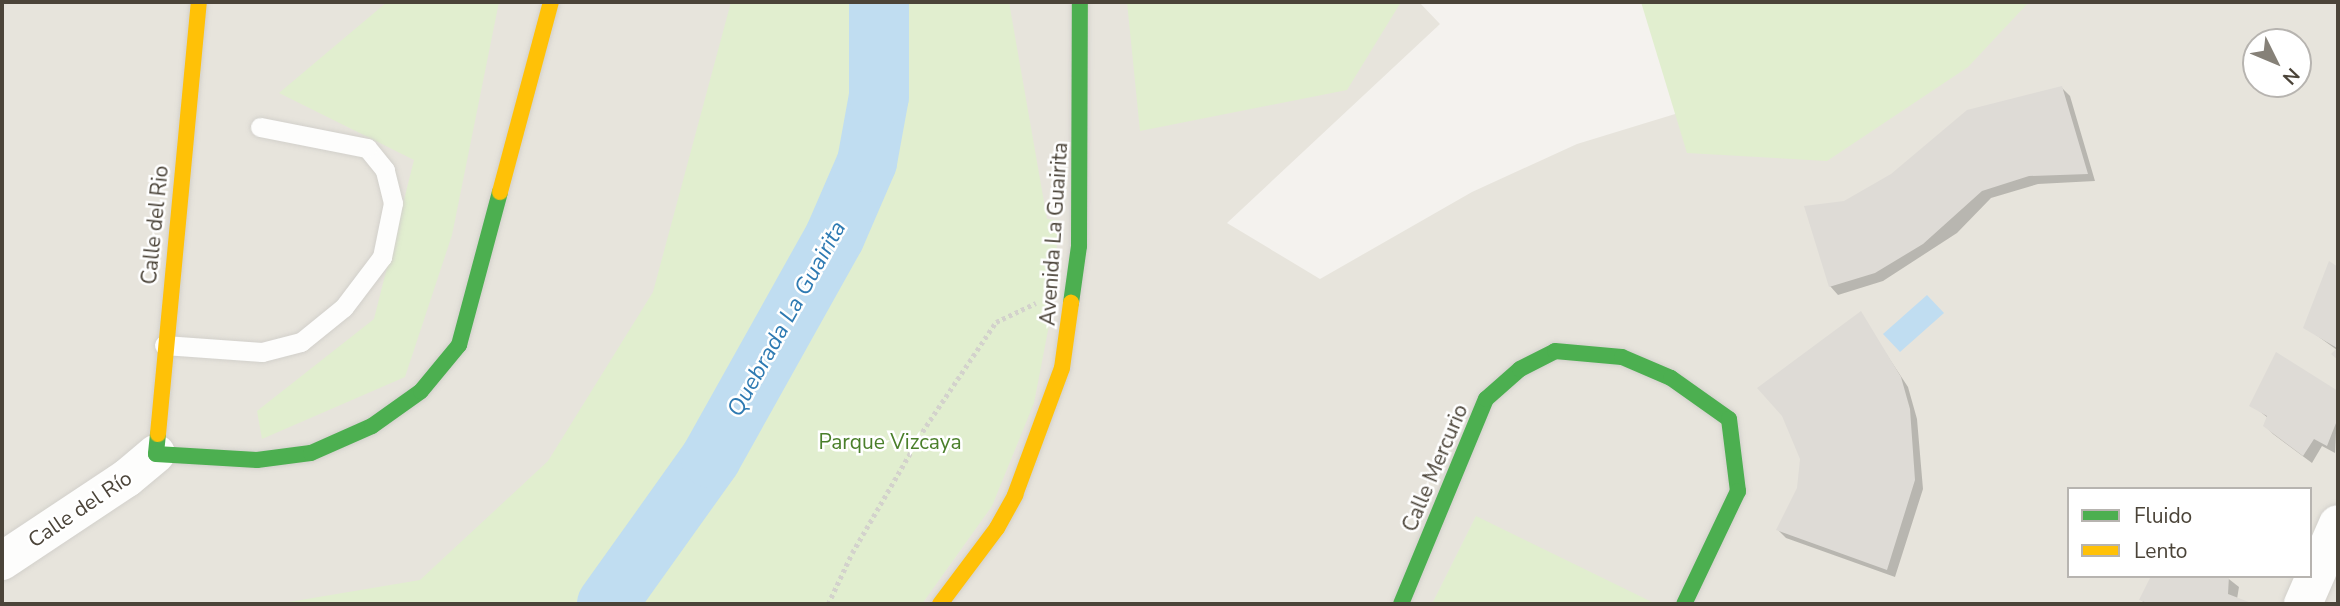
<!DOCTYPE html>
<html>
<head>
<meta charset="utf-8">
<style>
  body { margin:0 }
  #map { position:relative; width:2340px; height:606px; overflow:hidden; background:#f4f2ee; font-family:"Nunito Sans",sans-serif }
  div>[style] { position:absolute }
  .residential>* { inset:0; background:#e7e4dc }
  .green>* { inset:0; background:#e1eecf }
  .water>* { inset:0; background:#c0ddf1 }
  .shadow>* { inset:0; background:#0003 }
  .river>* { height:60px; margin:-30px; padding:0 30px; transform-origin:30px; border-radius:30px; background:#c0ddf1 }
  .building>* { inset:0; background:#dedbd6 }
  .path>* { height:4.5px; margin-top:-2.25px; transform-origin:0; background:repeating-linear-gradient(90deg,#d3d2cc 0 3.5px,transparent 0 7px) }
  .roads { filter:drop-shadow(0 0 2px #d2d0cb) drop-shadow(0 0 2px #d2d0cb) }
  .lane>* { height:19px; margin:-9.5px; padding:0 9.5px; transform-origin:9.5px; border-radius:9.5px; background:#fdfdfc }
  .street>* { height:38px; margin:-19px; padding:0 19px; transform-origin:19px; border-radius:19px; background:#fdfdfc }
  .fast>* { height:16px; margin:-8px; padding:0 8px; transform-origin:8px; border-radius:8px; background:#4caf50 }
  .slow>* { height:16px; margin:-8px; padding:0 8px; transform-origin:8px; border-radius:8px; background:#ffc107 }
  span { translate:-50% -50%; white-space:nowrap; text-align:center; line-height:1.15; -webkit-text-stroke:5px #fff; paint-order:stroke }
  .street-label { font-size:21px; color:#4b4439 }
  .park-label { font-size:21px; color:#4a7f2a }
  .water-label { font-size:23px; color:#2e7ab2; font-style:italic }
  .frame { position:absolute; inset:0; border:4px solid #4b4439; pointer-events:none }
  .legend { position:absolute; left:2067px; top:487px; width:245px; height:91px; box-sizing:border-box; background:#fff; border:2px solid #b7b4b0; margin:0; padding:9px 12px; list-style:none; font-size:21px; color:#4b4439 }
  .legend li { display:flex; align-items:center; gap:14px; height:35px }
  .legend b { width:35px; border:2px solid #b7b4b0 }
  .north { position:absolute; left:2242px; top:28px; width:70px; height:70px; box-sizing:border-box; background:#fff; border:2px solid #b7b4b0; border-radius:50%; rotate:133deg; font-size:19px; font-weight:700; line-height:28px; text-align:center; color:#4b4439 }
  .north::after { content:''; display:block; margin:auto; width:24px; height:32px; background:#868178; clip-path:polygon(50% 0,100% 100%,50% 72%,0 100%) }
</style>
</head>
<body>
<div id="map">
  <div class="residential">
    <div style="clip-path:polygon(evenodd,2px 2px,1419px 2px,1440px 24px,1227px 223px,1320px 279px,1472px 192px,1577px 144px,1698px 107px,1929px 2px,2338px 2px,2338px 604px,2px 604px,2px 2px,2256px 42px,2298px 42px,2298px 84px,2256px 84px,2256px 42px,2px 2px,2069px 489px,2310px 489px,2310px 576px,2069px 576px,2069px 489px)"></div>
  </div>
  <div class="green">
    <div style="clip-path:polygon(387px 2px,499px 2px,452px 235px,405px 377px,262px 439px,257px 411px,374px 319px,414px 160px,279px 93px)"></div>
    <div style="clip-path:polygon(731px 2px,1009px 2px,1047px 219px,1059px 220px,1050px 320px,1034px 403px,992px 506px,922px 604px,277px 604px,420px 580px,548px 461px,653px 292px)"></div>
    <div style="clip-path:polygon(1127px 2px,1401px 2px,1347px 90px,1140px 131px)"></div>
    <div style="clip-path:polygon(1641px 2px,2029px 2px,1968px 67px,1827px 161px,1687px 153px)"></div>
    <div style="clip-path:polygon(1476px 516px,1656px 604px,1432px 604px)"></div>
  </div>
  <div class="water">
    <div style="clip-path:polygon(1927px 295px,1944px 313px,1900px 352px,1883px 334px)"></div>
  </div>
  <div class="shadow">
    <div style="clip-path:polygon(2062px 88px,2070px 96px,2095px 181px,2038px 184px,1991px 198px,1957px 233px,1883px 281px,1838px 295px,1830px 286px,1845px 203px)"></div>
    <div style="clip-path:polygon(2330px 263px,2338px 270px,2338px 359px,2333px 354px,2337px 350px,2305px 327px)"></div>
    <div style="clip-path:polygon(1860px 314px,1908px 387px,1917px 419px,1923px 489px,1895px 577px,1786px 538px,1778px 530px,1799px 488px)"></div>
    <div style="clip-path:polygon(2277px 355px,2338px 394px,2335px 453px,2322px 446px,2312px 463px,2273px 434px,2265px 426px,2268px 418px,2252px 405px)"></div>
    <div style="clip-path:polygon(2225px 576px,2239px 587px,2237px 599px,2249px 604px,2146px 604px,2141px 600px)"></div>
  </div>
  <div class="river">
    <div style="left:607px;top:604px;width:179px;rotate:-54.5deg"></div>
    <div style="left:711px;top:458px;width:254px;rotate:-60.8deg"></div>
    <div style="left:835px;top:236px;width:81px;rotate:-66.6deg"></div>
    <div style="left:867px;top:162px;width:67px;rotate:-79.7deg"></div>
    <div style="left:879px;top:96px;width:94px;rotate:-90deg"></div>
  </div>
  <div class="building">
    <div style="clip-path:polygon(2062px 86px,2088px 174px,2029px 176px,1982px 191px,1923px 244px,1875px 273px,1829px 287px,1804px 206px,1844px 201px,1891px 174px,1967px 110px)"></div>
    <div style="clip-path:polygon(2329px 261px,2338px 267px,2338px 360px,2331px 354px,2337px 348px,2303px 328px)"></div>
    <div style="clip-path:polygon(1861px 311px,1901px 377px,1910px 409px,1915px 480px,1887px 570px,1776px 530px,1797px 488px,1800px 459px,1782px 416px,1757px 388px)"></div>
    <div style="clip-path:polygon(2276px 352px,2338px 391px,2338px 418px,2327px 446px,2314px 439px,2303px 456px,2263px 426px,2267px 416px,2249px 406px)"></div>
    <div style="clip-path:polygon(2151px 576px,2229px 576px,2228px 594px,2254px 604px,2150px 604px,2139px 600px)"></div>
  </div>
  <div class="path">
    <div style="left:828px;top:604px;width:56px;rotate:-64.8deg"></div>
    <div style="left:852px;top:553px;width:147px;rotate:-59.8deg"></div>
    <div style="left:926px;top:426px;width:125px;rotate:-56.1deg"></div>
    <div style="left:996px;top:322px;width:44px;rotate:-25.4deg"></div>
  </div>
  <div class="roads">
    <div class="lane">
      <div style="left:164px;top:345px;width:98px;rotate:4.1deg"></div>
      <div style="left:262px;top:352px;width:40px;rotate:-14.4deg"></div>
      <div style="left:301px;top:342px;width:55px;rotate:-39.1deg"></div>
      <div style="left:344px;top:307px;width:63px;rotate:-52.8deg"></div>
      <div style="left:382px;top:257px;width:55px;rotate:-78.5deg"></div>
      <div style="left:393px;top:203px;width:34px;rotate:-104deg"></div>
      <div style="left:385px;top:170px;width:28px;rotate:-129deg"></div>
      <div style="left:367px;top:148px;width:109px;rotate:-168.9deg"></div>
    </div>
    <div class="street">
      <div style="left:2px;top:561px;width:150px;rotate:-33.6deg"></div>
      <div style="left:127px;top:478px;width:38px;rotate:-40deg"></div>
      <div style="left:2303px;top:604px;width:87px;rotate:-66.4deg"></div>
    </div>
    <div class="fast">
      <div style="left:1071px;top:303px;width:58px;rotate:-82deg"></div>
      <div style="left:1079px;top:246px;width:244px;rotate:-89.8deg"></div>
      <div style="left:158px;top:434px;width:20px;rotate:96deg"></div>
      <div style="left:156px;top:454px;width:101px;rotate:3.4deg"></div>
      <div style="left:257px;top:460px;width:54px;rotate:-7.4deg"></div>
      <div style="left:311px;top:453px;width:67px;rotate:-23.9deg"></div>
      <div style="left:372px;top:426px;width:60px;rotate:-35.5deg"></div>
      <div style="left:421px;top:391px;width:60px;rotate:-50.4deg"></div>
      <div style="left:459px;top:345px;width:158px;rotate:-75deg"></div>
      <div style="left:1401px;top:604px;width:222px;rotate:-67.5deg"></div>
      <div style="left:1486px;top:399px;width:45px;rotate:-41.4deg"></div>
      <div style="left:1520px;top:369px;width:39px;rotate:-27deg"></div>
      <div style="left:1555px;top:351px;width:67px;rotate:5.1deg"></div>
      <div style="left:1622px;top:357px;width:53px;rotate:23.2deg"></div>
      <div style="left:1671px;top:378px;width:71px;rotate:35.3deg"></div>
      <div style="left:1729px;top:419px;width:73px;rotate:82.9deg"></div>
      <div style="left:1738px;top:491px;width:125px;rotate:115.5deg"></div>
    </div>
    <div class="slow">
      <div style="left:500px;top:192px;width:197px;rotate:-75deg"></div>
      <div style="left:158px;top:434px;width:434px;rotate:-84.6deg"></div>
      <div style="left:940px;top:604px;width:95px;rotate:-53.1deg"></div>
      <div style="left:997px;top:528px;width:38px;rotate:-61deg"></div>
      <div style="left:1015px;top:495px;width:135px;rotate:-69.7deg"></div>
      <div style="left:1062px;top:368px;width:66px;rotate:-82.1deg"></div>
    </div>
  </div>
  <div class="street-label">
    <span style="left:155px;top:225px;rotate:-84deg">Calle del Rio</span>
    <span style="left:1054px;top:234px;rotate:-86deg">Avenida La Guairita</span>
    <span style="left:1435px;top:468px;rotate:-67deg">Calle Mercurio</span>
    <span style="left:80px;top:509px;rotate:-34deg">Calle del Río</span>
  </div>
  <div class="park-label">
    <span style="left:890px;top:442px">Parque Vizcaya</span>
  </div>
  <div class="water-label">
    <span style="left:787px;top:319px;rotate:-61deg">Quebrada La Guairita</span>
  </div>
  <div class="frame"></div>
  <ul class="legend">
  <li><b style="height:9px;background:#4caf50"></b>Fluido</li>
  <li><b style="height:9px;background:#ffc107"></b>Lento</li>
  </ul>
  <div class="north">N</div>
</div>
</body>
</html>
